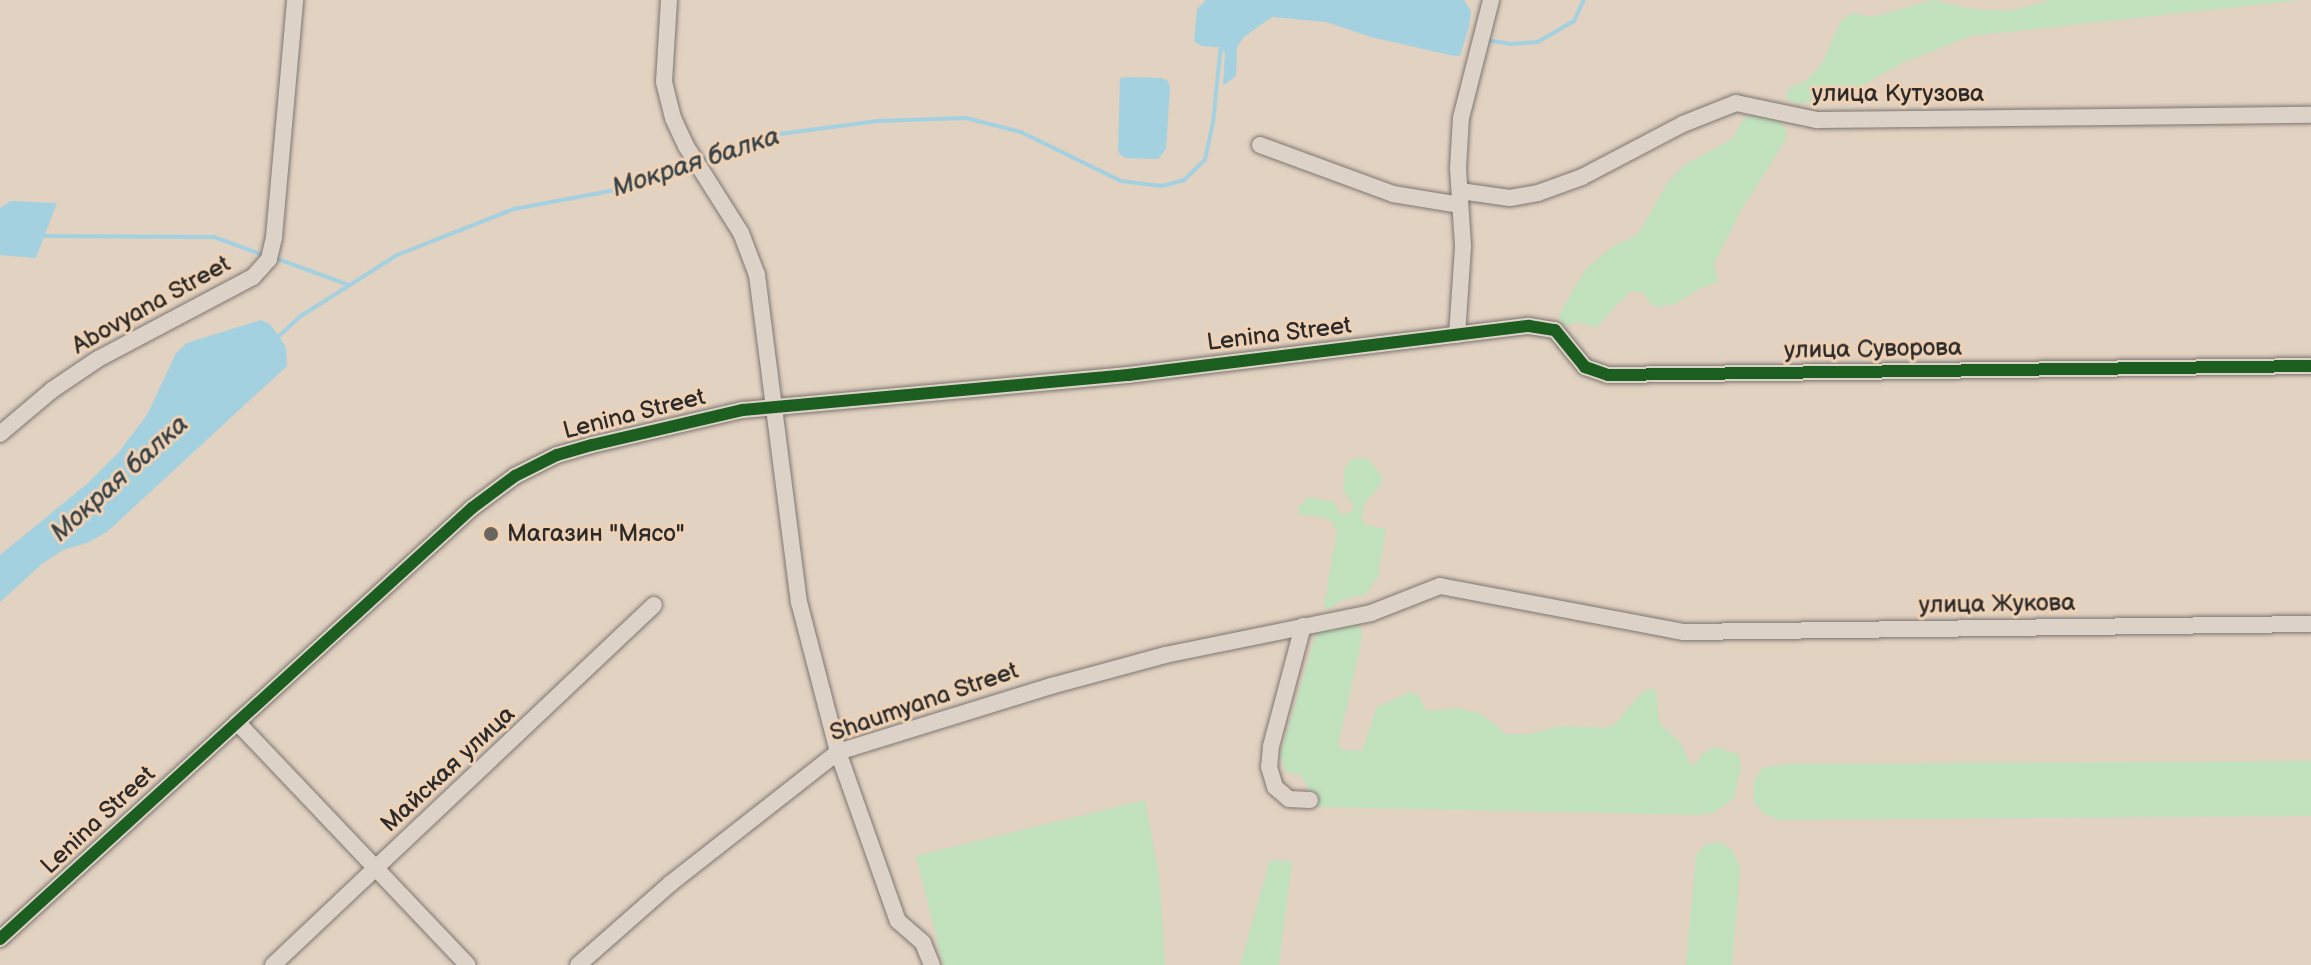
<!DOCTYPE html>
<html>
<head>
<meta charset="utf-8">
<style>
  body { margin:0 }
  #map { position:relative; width:2311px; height:965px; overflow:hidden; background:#e2d2c2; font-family:"Balsamiq Sans",sans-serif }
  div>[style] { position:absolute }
  .green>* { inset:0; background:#c2e1bd }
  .water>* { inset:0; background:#a4d1df }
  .stream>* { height:4px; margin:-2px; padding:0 2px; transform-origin:2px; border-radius:2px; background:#a4d1df }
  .roads { filter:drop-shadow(0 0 2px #7d766f) drop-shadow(0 0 2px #7d766f) }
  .minor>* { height:16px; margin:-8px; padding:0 8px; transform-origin:8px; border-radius:8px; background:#ddd2c7 }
  .cycleway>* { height:12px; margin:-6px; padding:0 6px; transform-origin:6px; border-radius:6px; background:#1b5e20 }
  .dots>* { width:22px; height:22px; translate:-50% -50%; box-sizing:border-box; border:4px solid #efd2b5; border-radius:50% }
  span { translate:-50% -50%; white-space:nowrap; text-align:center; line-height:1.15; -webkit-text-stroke:6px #efd2b5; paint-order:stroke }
  .street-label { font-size:24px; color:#2b2b2b }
  .poi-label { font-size:24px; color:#2b2b2b }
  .left { translate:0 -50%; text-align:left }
  .water-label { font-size:26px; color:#394448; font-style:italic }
</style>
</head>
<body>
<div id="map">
  <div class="green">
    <div style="clip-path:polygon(1933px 0,1971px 9px,2009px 11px,2052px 0,2302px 0,1971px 36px,1904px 62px,1853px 91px,1801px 104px,1787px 100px,1787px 89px,1806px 81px,1821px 65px,1841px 21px,1852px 13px,1872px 17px)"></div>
    <div style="clip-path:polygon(1759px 114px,1780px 122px,1786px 129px,1787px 138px,1740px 212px,1714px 265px,1718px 282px,1697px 290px,1675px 304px,1658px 307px,1650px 304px,1644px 293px,1630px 291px,1596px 328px,1579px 322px,1564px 326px,1559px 315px,1585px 270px,1612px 247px,1638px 234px,1668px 182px,1686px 164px,1732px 139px,1744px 118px)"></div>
    <div style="clip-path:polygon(1360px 458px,1368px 459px,1383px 477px,1380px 486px,1365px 502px,1361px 518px,1366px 525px,1386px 529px,1378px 577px,1365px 595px,1344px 599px,1327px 610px,1324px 604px,1337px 531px,1332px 522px,1324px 517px,1300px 515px,1298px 508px,1309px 497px,1334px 502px,1341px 515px,1352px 512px,1353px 504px,1343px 491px,1344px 469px,1351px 460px)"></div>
    <div style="clip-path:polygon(1351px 623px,1358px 625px,1362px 632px,1361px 643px,1338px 745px,1342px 750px,1362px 751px,1377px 707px,1410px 692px,1420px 696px,1426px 711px,1456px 708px,1480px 713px,1506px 734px,1528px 734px,1561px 726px,1606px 728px,1616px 723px,1640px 694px,1652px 688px,1656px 691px,1659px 722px,1681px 744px,1690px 764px,1695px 765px,1703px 753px,1715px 747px,1738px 754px,1741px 765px,1734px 798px,1715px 812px,1702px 815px,1316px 807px,1302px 776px,1285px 771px,1280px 755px,1315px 636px,1322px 629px)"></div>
    <div style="clip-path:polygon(2311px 761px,2311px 816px,1778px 820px,1763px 813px,1753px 802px,1754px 781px,1762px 768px,1786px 764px)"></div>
    <div style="clip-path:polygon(1145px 800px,1159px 876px,1165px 965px,943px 965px,916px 856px)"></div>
    <div style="clip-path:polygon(1719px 842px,1733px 850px,1740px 869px,1732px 965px,1686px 965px,1696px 855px,1706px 844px)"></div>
    <div style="clip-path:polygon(1270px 860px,1292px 862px,1279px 965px,1240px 965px)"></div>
  </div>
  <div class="water">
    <div style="clip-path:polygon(1206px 0,1464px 0,1471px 11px,1469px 27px,1460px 56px,1454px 56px,1371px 37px,1326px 22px,1272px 17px,1244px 37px,1237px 47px,1236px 76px,1223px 86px,1225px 53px,1220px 47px,1201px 46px,1194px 41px,1197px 9px)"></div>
    <div style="clip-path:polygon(1129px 77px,1161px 78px,1168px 81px,1170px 88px,1166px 149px,1158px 159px,1125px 158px,1118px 152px,1120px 78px)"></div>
    <div style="clip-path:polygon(10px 201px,57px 203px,36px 258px,0 255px,0 208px)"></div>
    <div style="clip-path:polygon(261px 320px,270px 324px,286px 347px,287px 366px,107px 532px,87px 543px,63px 550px,42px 564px,0 602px,0 555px,88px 483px,118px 453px,147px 415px,176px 353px,187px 343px)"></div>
  </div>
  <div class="stream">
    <div style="left:1486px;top:40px;width:25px;rotate:9deg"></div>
    <div style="left:1511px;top:44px;width:27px;rotate:-4deg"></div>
    <div style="left:1538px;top:42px;width:42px;rotate:-30.3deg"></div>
    <div style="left:1574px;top:21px;width:23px;rotate:-65deg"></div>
    <div style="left:699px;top:161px;width:70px;rotate:-21deg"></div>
    <div style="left:764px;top:136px;width:115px;rotate:-7.5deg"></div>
    <div style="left:878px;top:121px;width:88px;rotate:-2deg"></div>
    <div style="left:966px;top:118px;width:57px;rotate:14.3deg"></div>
    <div style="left:1021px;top:132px;width:111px;rotate:26.1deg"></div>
    <div style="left:1121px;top:181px;width:41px;rotate:7deg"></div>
    <div style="left:1162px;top:186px;width:23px;rotate:-15deg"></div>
    <div style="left:1184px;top:180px;width:29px;rotate:-44deg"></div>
    <div style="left:1205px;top:160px;width:38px;rotate:-78deg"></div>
    <div style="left:1213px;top:123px;width:79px;rotate:-84.2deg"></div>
    <div style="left:42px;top:236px;width:172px;rotate:0.3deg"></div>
    <div style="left:214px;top:237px;width:55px;rotate:20.1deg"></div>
    <div style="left:275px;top:258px;width:79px;rotate:20deg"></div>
    <div style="left:277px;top:338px;width:33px;rotate:-43deg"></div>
    <div style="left:301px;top:316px;width:114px;rotate:-32.4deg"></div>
    <div style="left:397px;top:255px;width:126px;rotate:-21.5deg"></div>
    <div style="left:514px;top:209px;width:136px;rotate:-10.6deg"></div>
    <div style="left:648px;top:184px;width:47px;rotate:-23.8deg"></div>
  </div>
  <div class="roads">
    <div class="minor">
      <div style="left:669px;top:0;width:82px;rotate:93.5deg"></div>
      <div style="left:664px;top:82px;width:37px;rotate:76deg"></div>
      <div style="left:673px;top:118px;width:31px;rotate:65deg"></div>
      <div style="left:686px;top:146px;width:103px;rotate:57.7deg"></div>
      <div style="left:741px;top:233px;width:45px;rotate:69.1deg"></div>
      <div style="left:757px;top:275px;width:330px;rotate:82.7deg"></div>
      <div style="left:799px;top:602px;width:155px;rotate:75.4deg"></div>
      <div style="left:838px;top:752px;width:179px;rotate:70.5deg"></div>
      <div style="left:898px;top:921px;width:33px;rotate:41deg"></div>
      <div style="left:923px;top:943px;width:24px;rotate:68deg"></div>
      <div style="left:1260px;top:145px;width:142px;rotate:20.2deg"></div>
      <div style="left:1393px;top:194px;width:68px;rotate:9.3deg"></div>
      <div style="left:1460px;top:191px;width:50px;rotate:8deg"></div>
      <div style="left:1510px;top:198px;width:28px;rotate:-10deg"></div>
      <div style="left:1538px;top:193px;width:47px;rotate:-20deg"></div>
      <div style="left:1582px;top:177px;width:114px;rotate:-27.7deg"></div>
      <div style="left:1683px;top:124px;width:57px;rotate:-21.6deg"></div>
      <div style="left:1736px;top:103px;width:83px;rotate:11.9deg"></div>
      <div style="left:1817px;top:120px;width:494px;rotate:-0.6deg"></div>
      <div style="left:1457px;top:335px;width:89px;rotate:-86.1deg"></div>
      <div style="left:1463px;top:246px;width:78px;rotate:-93.7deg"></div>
      <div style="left:1458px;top:168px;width:50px;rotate:-86.6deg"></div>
      <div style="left:1461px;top:118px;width:122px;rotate:-75.7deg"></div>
      <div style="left:0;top:434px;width:68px;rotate:-40.2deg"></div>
      <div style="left:52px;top:390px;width:55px;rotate:-34deg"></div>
      <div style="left:98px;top:359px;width:175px;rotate:-27.9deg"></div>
      <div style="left:253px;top:277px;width:24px;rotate:-48deg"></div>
      <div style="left:269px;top:259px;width:23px;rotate:-77deg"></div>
      <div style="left:274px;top:237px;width:238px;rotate:-84.9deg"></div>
      <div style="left:1303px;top:626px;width:124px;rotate:104.9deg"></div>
      <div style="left:1271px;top:746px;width:21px;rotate:95deg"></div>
      <div style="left:1269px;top:767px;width:21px;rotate:73deg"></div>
      <div style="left:1275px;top:787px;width:18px;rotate:41deg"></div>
      <div style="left:1289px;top:799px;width:21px;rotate:3deg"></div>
      <div style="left:237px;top:722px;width:335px;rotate:46.5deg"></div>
      <div style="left:0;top:939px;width:639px;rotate:-42.4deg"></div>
      <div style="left:472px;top:508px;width:54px;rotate:-36.7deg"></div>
      <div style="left:515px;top:476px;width:47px;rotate:-26.6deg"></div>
      <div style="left:557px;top:455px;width:36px;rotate:-16deg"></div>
      <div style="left:592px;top:445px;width:155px;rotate:-13.1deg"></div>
      <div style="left:743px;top:410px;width:387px;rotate:-5.2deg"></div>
      <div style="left:1128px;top:375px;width:404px;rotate:-7deg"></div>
      <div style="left:1529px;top:326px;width:26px;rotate:9deg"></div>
      <div style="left:1555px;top:330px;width:48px;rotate:51deg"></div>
      <div style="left:1585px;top:367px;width:24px;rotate:19deg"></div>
      <div style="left:1608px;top:375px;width:703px;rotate:-0.73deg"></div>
      <div style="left:273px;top:965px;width:524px;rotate:-43.38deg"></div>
      <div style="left:578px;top:965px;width:124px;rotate:-41.4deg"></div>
      <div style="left:671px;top:883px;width:212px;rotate:-38.1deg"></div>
      <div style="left:838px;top:752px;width:223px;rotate:-17.2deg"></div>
      <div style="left:1051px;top:686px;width:118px;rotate:-15.2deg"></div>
      <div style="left:1165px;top:655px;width:210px;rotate:-11.5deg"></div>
      <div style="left:1371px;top:613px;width:74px;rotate:-21.4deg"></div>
      <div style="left:1440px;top:586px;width:248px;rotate:10.7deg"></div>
      <div style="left:1684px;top:632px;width:627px;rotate:-0.73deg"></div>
    </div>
  </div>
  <div class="cycleway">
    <div style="left:0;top:939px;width:639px;rotate:-42.4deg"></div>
    <div style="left:472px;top:508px;width:54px;rotate:-36.7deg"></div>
    <div style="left:515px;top:476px;width:47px;rotate:-26.6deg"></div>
    <div style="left:557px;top:455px;width:36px;rotate:-16deg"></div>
    <div style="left:592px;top:445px;width:155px;rotate:-13.1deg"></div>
    <div style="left:743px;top:410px;width:387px;rotate:-5.2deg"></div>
    <div style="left:1128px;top:375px;width:404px;rotate:-7deg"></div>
    <div style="left:1529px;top:326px;width:26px;rotate:9deg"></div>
    <div style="left:1555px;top:330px;width:48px;rotate:51deg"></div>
    <div style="left:1585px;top:367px;width:24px;rotate:19deg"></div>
    <div style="left:1608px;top:375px;width:703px;rotate:-0.73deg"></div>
  </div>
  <div class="dots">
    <div style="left:491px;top:534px;background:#6b6560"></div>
  </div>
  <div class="street-label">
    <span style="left:1898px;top:94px">улица Кутузова</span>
    <span style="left:151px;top:305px;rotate:-29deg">Abovyana Street</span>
    <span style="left:1279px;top:334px;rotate:-7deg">Lenina Street</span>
    <span style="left:1873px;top:349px;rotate:-1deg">улица Суворова</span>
    <span style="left:634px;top:414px;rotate:-14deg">Lenina Street</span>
    <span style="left:1997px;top:604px;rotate:-1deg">улица Жукова</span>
    <span style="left:924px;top:702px;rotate:-19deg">Shaumyana Street</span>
    <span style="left:448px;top:769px;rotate:-43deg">Майская улица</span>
    <span style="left:98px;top:820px;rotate:-43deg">Lenina Street</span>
  </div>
  <div class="poi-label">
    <span class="left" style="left:507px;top:534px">Магазин "Мясо"</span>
  </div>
  <div class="water-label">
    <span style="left:696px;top:163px;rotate:-18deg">Мокрая балка</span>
    <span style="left:120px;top:479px;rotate:-42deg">Мокрая балка</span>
  </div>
</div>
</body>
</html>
